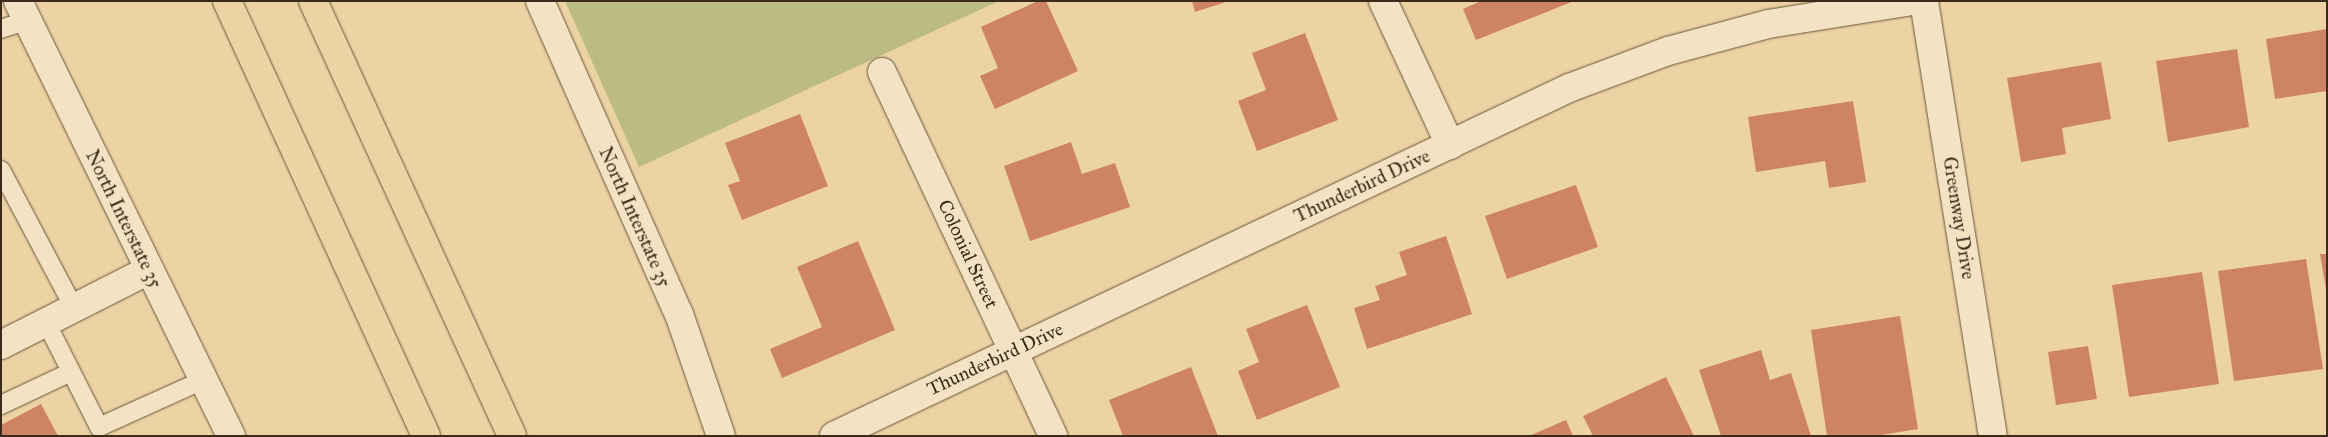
<!DOCTYPE html>
<html>
<head>
<meta charset="utf-8">
<style>
  body { margin:0 }
  #map { position:relative; width:2328px; height:437px; overflow:hidden; background:#ecd3a3; font-family:"IM FELL Great Primer",serif }
  div>[style] { position:absolute }
  .green>* { inset:0; background:#bcbb83 }
  .building>* { inset:0; background:#ce8364 }
  .roads { filter:drop-shadow(0 0 1px #68553c) drop-shadow(0 0 1px #68553c) }
  .service>* { height:18px; margin:-9px; padding:0 9px; transform-origin:9px; border-radius:9px; background:#f3e2c3 }
  .minor>* { height:28px; margin:-14px; padding:0 14px; transform-origin:14px; border-radius:14px; background:#f3e2c3 }
  .secondary>* { height:28px; margin:-14px; padding:0 14px; transform-origin:14px; border-radius:14px; background:#f3e2c3 }
  .motorway>* { height:28px; margin:-14px; padding:0 14px; transform-origin:14px; border-radius:14px; background:#ecd3a3 }
  span { translate:-50% -50%; white-space:nowrap; text-align:center; line-height:1.15; -webkit-text-stroke:4px #f3e2c3; paint-order:stroke }
  .street-label { font-size:19px; color:#3c2b19 }
  .frame { position:absolute; inset:0; border:2px solid #3c2b19; pointer-events:none }
</style>
</head>
<body>
<div id="map">
  <div class="green">
    <div style="clip-path:polygon(565px 1px,999px 1px,639px 167px)"></div>
  </div>
  <div class="building">
    <div style="clip-path:polygon(1038px 1px,1046px 1px,1078px 71px,995px 109px,980px 76px,998px 68px,981px 27px)"></div>
    <div style="clip-path:polygon(1192px 1px,1226px 1px,1226px 2px,1195px 12px)"></div>
    <div style="clip-path:polygon(1481px 1px,1574px 1px,1476px 40px,1463px 9px)"></div>
    <div style="clip-path:polygon(2327px 29px,2327px 91px,2275px 99px,2266px 39px)"></div>
    <div style="clip-path:polygon(1305px 33px,1338px 120px,1257px 151px,1238px 101px,1266px 90px,1252px 53px)"></div>
    <div style="clip-path:polygon(2237px 49px,2249px 127px,2168px 142px,2156px 61px)"></div>
    <div style="clip-path:polygon(2101px 62px,2111px 119px,2062px 128px,2066px 154px,2021px 162px,2007px 78px)"></div>
    <div style="clip-path:polygon(1853px 101px,1866px 182px,1829px 188px,1825px 161px,1756px 172px,1748px 117px)"></div>
    <div style="clip-path:polygon(800px 114px,828px 186px,742px 220px,728px 185px,740px 181px,725px 143px)"></div>
    <div style="clip-path:polygon(1071px 142px,1082px 174px,1115px 163px,1130px 207px,1030px 241px,1004px 166px)"></div>
    <div style="clip-path:polygon(1576px 185px,1598px 247px,1507px 279px,1485px 216px)"></div>
    <div style="clip-path:polygon(1446px 236px,1472px 314px,1367px 349px,1354px 308px,1380px 300px,1375px 286px,1407px 275px,1399px 252px)"></div>
    <div style="clip-path:polygon(858px 241px,895px 330px,782px 378px,770px 349px,822px 327px,797px 267px)"></div>
    <div style="clip-path:polygon(2320px 254px,2327px 254px,2327px 289px,2326px 289px)"></div>
    <div style="clip-path:polygon(2306px 259px,2323px 369px,2234px 381px,2218px 271px)"></div>
    <div style="clip-path:polygon(2202px 272px,2219px 384px,2129px 397px,2112px 285px)"></div>
    <div style="clip-path:polygon(1307px 305px,1340px 387px,1257px 420px,1238px 371px,1259px 362px,1246px 329px)"></div>
    <div style="clip-path:polygon(1900px 316px,1918px 429px,1875px 436px,1827px 436px,1811px 330px)"></div>
    <div style="clip-path:polygon(2088px 346px,2097px 399px,2056px 405px,2048px 352px)"></div>
    <div style="clip-path:polygon(1761px 350px,1770px 380px,1791px 373px,1811px 436px,1721px 436px,1699px 370px)"></div>
    <div style="clip-path:polygon(1191px 367px,1218px 436px,1123px 436px,1109px 400px)"></div>
    <div style="clip-path:polygon(1666px 377px,1694px 436px,1593px 436px,1583px 416px)"></div>
    <div style="clip-path:polygon(41px 404px,58px 436px,1px 436px,1px 425px)"></div>
    <div style="clip-path:polygon(1566px 420px,1573px 436px,1529px 436px)"></div>
  </div>
  <div class="roads">
    <div class="service">
      <div style="left:1px;top:29px;width:26px;rotate:-18deg"></div>
      <div style="left:1px;top:170px;width:156px;rotate:62.1deg"></div>
      <div style="left:46px;top:322px;width:118px;rotate:63.2deg"></div>
      <div style="left:99px;top:427px;width:114px;rotate:-24.3deg"></div>
      <div style="left:1px;top:405px;width:77px;rotate:-25.2deg"></div>
    </div>
    <div class="minor">
      <div style="left:1383px;top:1px;width:159px;rotate:65deg"></div>
      <div style="left:1924px;top:1px;width:440px;rotate:81deg"></div>
      <div style="left:882px;top:72px;width:402px;rotate:64.8deg"></div>
      <div style="left:1px;top:345px;width:166px;rotate:-26.9deg"></div>
      <div style="left:834px;top:436px;width:813px;rotate:-25.34deg"></div>
      <div style="left:1569px;top:88px;width:106px;rotate:-20.5deg"></div>
      <div style="left:1668px;top:51px;width:104px;rotate:-15.1deg"></div>
      <div style="left:1768px;top:24px;width:145px;rotate:-9.1deg"></div>
    </div>
    <div class="secondary">
      <div style="left:18px;top:1px;width:484px;rotate:63.9deg"></div>
      <div style="left:540px;top:1px;width:342px;rotate:66.1deg"></div>
      <div style="left:679px;top:314px;width:129px;rotate:71deg"></div>
    </div>
    <div class="motorway">
      <div style="left:227px;top:1px;width:478px;rotate:65.4deg"></div>
      <div style="left:313px;top:1px;width:478px;rotate:65.4deg"></div>
    </div>
  </div>
  <div class="street-label">
    <span style="left:1362px;top:186px;rotate:-25deg">Thunderbird Drive</span>
    <span style="left:635px;top:217px;rotate:66deg">North Interstate 35</span>
    <span style="left:1959px;top:218px;rotate:81deg">Greenway Drive</span>
    <span style="left:124px;top:219px;rotate:64deg">North Interstate 35</span>
    <span style="left:968px;top:254px;rotate:65deg">Colonial Street</span>
    <span style="left:995px;top:359px;rotate:-25deg">Thunderbird Drive</span>
  </div>
  <div class="frame"></div>
</div>
</body>
</html>
